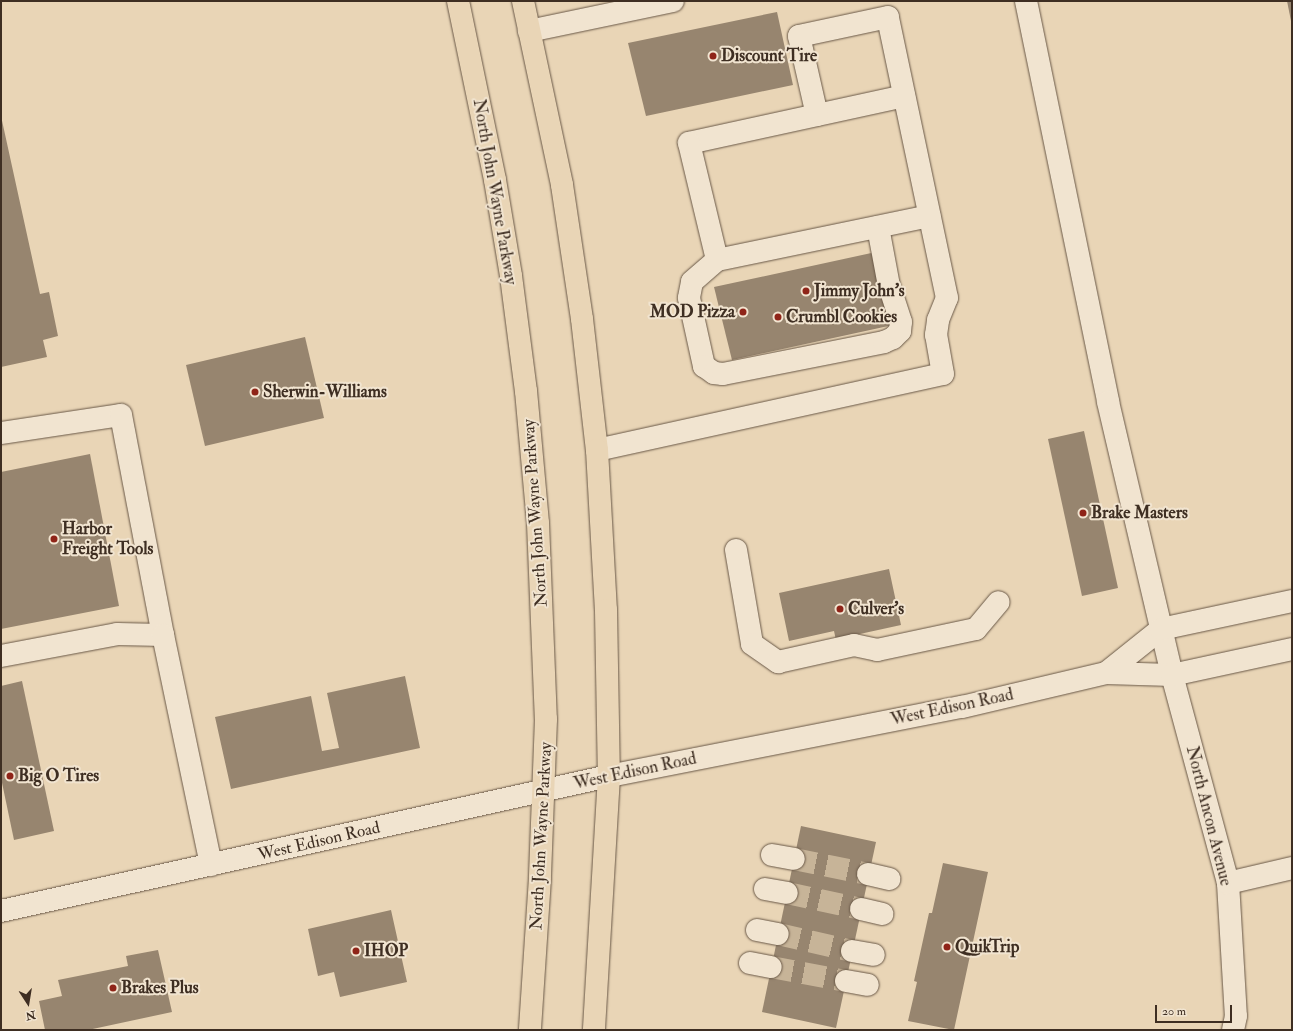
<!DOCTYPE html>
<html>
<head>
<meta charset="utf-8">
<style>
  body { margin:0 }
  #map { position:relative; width:1293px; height:1031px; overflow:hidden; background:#e9d5b6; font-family:"IM FELL Double Pica",serif }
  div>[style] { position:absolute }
  .building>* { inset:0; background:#97856f }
  .minor-tunnel>* { height:22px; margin-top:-11px; transform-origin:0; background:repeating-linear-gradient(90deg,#c7b498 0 22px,transparent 0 33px) }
  .roads { filter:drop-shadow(0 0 1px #695847) drop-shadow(0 0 1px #695847) }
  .minor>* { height:22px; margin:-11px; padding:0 11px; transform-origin:11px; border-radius:11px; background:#f1e4d0 }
  .highway>* { height:22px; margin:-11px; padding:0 11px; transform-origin:11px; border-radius:11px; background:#e9d5b6 }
  .dots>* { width:11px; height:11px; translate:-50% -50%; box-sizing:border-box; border:2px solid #f1e4d0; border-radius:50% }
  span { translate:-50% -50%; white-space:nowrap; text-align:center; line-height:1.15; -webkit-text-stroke:4px #f1e4d0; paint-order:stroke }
  .poi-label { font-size:17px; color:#3e2e22; font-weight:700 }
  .left { translate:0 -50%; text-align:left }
  .right { translate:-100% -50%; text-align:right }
  .street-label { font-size:17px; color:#3e2e22 }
  .frame { position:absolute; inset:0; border:2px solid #3e2e22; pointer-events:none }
  .north { position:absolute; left:8px; top:983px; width:40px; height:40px; -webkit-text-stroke:3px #f1e4d0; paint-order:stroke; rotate:168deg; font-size:11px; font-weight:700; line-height:16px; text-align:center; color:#3e2e22 }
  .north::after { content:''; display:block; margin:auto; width:14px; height:18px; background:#3e2e22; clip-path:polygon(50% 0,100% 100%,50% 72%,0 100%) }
  .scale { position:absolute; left:1155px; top:1005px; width:77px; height:18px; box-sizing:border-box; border:2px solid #3e2e22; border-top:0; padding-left:5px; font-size:12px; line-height:14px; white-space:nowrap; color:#3e2e22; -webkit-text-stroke:3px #f1e4d0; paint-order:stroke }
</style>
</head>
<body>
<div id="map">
  <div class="building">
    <div style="clip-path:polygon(1287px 1px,1292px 1px,1292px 21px,1291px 21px)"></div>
    <div style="clip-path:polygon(777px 12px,793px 85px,646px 116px,628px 43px)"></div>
    <div style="clip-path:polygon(1px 116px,40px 294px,49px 292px,58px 336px,43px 340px,47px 357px,1px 367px)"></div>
    <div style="clip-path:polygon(876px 252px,893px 325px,732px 360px,714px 287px)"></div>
    <div style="clip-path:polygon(305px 337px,324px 418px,205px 446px,186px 365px)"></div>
    <div style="clip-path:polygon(1084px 431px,1118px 588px,1082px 596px,1048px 439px)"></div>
    <div style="clip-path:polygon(90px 454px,119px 606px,1px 629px,1px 472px)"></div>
    <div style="clip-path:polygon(889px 569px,901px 625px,846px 637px,837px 645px,834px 631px,789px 641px,779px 593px)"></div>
    <div style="clip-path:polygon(405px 676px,420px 748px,231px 789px,215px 717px,311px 696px,322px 751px,339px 748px,327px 693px)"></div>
    <div style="clip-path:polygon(22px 681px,54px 831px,14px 840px,1px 778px,1px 686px)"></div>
    <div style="clip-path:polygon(801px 826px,876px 842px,836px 1028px,762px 1012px)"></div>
    <div style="clip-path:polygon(943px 863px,988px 872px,954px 1030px,908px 1021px,917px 982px,914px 981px,929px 913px,932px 913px)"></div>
    <div style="clip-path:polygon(391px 910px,407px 982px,340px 997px,334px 972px,318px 976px,308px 929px)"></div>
    <div style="clip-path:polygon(158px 950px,172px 1012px,88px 1030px,45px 1030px,39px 1001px,62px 996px,58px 980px,128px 966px,126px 956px)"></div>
  </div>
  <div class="minor-tunnel">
    <div style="left:794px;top:859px;width:76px;rotate:11.5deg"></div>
    <div style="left:787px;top:893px;width:76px;rotate:12.2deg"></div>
    <div style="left:778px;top:934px;width:76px;rotate:12.9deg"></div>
    <div style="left:771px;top:967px;width:76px;rotate:10.6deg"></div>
  </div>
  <div class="roads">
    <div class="minor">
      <div style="left:1026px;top:1px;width:409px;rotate:78.4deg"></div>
      <div style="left:1108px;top:402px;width:280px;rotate:76.8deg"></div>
      <div style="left:1172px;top:675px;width:215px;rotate:74.9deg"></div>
      <div style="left:1228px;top:883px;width:133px;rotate:86.6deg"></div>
      <div style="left:1236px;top:1016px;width:14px;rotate:102deg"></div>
      <div style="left:529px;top:31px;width:147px;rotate:-11.8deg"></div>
      <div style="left:904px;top:96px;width:220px;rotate:167.7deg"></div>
      <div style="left:689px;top:143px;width:120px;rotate:76.5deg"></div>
      <div style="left:717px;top:260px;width:217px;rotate:-11.7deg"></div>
      <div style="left:717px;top:260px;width:33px;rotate:139deg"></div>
      <div style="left:692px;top:282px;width:16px;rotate:101deg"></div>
      <div style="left:689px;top:298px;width:70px;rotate:77.6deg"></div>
      <div style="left:704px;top:366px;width:12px;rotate:35deg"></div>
      <div style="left:714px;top:373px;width:9px;rotate:6deg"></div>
      <div style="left:723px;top:374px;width:164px;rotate:-11.2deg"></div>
      <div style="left:884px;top:342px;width:10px;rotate:-24deg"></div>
      <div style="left:893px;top:338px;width:10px;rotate:-45deg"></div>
      <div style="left:900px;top:331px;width:9px;rotate:-84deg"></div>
      <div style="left:901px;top:322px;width:38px;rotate:-108deg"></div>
      <div style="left:889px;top:286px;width:60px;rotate:-100.6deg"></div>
      <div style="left:1px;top:433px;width:121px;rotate:-8.5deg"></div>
      <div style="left:121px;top:415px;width:224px;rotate:79.2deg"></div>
      <div style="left:597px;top:450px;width:354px;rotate:-12.4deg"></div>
      <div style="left:943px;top:374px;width:40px;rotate:-100deg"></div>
      <div style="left:936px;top:335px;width:15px;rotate:-82deg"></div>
      <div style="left:938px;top:320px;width:24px;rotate:-68deg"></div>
      <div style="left:947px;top:298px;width:287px;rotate:-101.9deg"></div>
      <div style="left:888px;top:17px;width:91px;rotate:167.9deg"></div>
      <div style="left:799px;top:36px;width:81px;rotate:77.2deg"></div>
      <div style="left:736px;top:550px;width:95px;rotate:80.3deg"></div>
      <div style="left:752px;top:644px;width:32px;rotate:35deg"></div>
      <div style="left:778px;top:662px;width:78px;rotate:-12.6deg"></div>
      <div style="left:854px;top:645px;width:24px;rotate:12deg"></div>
      <div style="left:877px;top:650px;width:101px;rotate:-12deg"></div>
      <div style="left:976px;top:629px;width:35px;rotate:-50deg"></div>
      <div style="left:1px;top:656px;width:118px;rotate:-10.7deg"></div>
      <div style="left:117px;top:634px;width:46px;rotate:1.2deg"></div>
      <div style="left:163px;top:635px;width:235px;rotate:78.2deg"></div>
      <div style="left:1106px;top:673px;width:70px;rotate:-38.7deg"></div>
      <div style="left:1161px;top:629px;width:134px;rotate:-12.1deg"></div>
      <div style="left:772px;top:855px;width:22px;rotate:10deg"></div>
      <div style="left:868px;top:874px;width:22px;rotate:13deg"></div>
      <div style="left:1228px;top:883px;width:66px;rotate:-13.2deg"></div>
      <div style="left:765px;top:889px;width:22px;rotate:10deg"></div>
      <div style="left:861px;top:909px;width:22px;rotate:13deg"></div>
      <div style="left:1px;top:911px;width:623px;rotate:-12.52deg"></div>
      <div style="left:609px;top:776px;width:360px;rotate:-11.1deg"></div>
      <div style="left:962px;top:707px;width:148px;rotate:-13.3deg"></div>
      <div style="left:1106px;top:673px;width:66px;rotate:1.7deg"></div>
      <div style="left:1172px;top:675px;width:123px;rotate:-12.2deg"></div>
      <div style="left:757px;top:930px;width:21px;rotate:11deg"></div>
      <div style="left:852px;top:951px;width:22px;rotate:10deg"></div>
      <div style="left:750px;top:963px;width:21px;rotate:11deg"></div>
      <div style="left:846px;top:981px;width:22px;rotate:10deg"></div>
    </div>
    <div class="highway">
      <div style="left:458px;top:1px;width:183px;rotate:78.3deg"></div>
      <div style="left:495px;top:180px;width:97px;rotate:80.5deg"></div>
      <div style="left:511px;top:276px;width:116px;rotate:82.6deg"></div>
      <div style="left:526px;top:391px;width:133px;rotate:84.8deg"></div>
      <div style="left:538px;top:523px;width:196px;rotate:87.7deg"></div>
      <div style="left:546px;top:719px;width:159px;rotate:92.2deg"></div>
      <div style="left:540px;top:878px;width:152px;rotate:93.8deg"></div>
      <div style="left:523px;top:1px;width:188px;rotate:78deg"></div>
      <div style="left:562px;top:185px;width:135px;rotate:81.5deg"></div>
      <div style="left:582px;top:319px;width:132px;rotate:83.5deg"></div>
      <div style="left:597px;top:450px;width:160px;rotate:86.8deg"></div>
      <div style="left:606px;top:610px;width:166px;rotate:89deg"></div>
      <div style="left:609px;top:776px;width:254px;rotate:93.4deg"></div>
    </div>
  </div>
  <div class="dots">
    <div style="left:713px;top:56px;background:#8f2418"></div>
    <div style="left:806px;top:291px;background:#8f2418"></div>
    <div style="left:743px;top:312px;background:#8f2418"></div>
    <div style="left:778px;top:317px;background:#8f2418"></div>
    <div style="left:255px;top:392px;background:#8f2418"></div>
    <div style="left:1083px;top:513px;background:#8f2418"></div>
    <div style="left:54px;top:539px;background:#8f2418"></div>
    <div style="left:840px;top:609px;background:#8f2418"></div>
    <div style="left:10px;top:776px;background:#8f2418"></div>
    <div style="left:947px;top:947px;background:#8f2418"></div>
    <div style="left:356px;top:951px;background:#8f2418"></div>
    <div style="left:113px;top:988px;background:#8f2418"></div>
  </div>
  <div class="poi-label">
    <span class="left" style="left:721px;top:56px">Discount Tire</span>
    <span class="left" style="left:814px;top:291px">Jimmy John's</span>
    <span class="right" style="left:735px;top:312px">MOD Pizza</span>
    <span class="left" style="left:786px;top:317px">Crumbl Cookies</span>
    <span class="left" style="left:263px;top:392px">Sherwin-Williams</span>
    <span class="left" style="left:1091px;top:513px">Brake Masters</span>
    <span class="left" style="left:62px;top:539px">Harbor<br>Freight Tools</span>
    <span class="left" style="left:848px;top:609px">Culver's</span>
    <span class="left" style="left:18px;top:776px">Big O Tires</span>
    <span class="left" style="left:955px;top:947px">QuikTrip</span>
    <span class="left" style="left:364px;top:951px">IHOP</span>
    <span class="left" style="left:121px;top:988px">Brakes Plus</span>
  </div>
  <div class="street-label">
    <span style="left:495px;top:192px;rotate:80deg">North John Wayne Parkway</span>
    <span style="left:535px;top:513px;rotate:-94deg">North John Wayne Parkway</span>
    <span style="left:952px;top:707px;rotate:-12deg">West Edison Road</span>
    <span style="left:635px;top:771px;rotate:-12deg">West Edison Road</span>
    <span style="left:1209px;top:816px;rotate:76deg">North Ancon Avenue</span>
    <span style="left:541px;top:836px;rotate:-87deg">North John Wayne Parkway</span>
    <span style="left:319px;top:841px;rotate:-13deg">West Edison Road</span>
  </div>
  <div class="frame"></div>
  <div class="north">N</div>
  <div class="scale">20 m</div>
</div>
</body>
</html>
